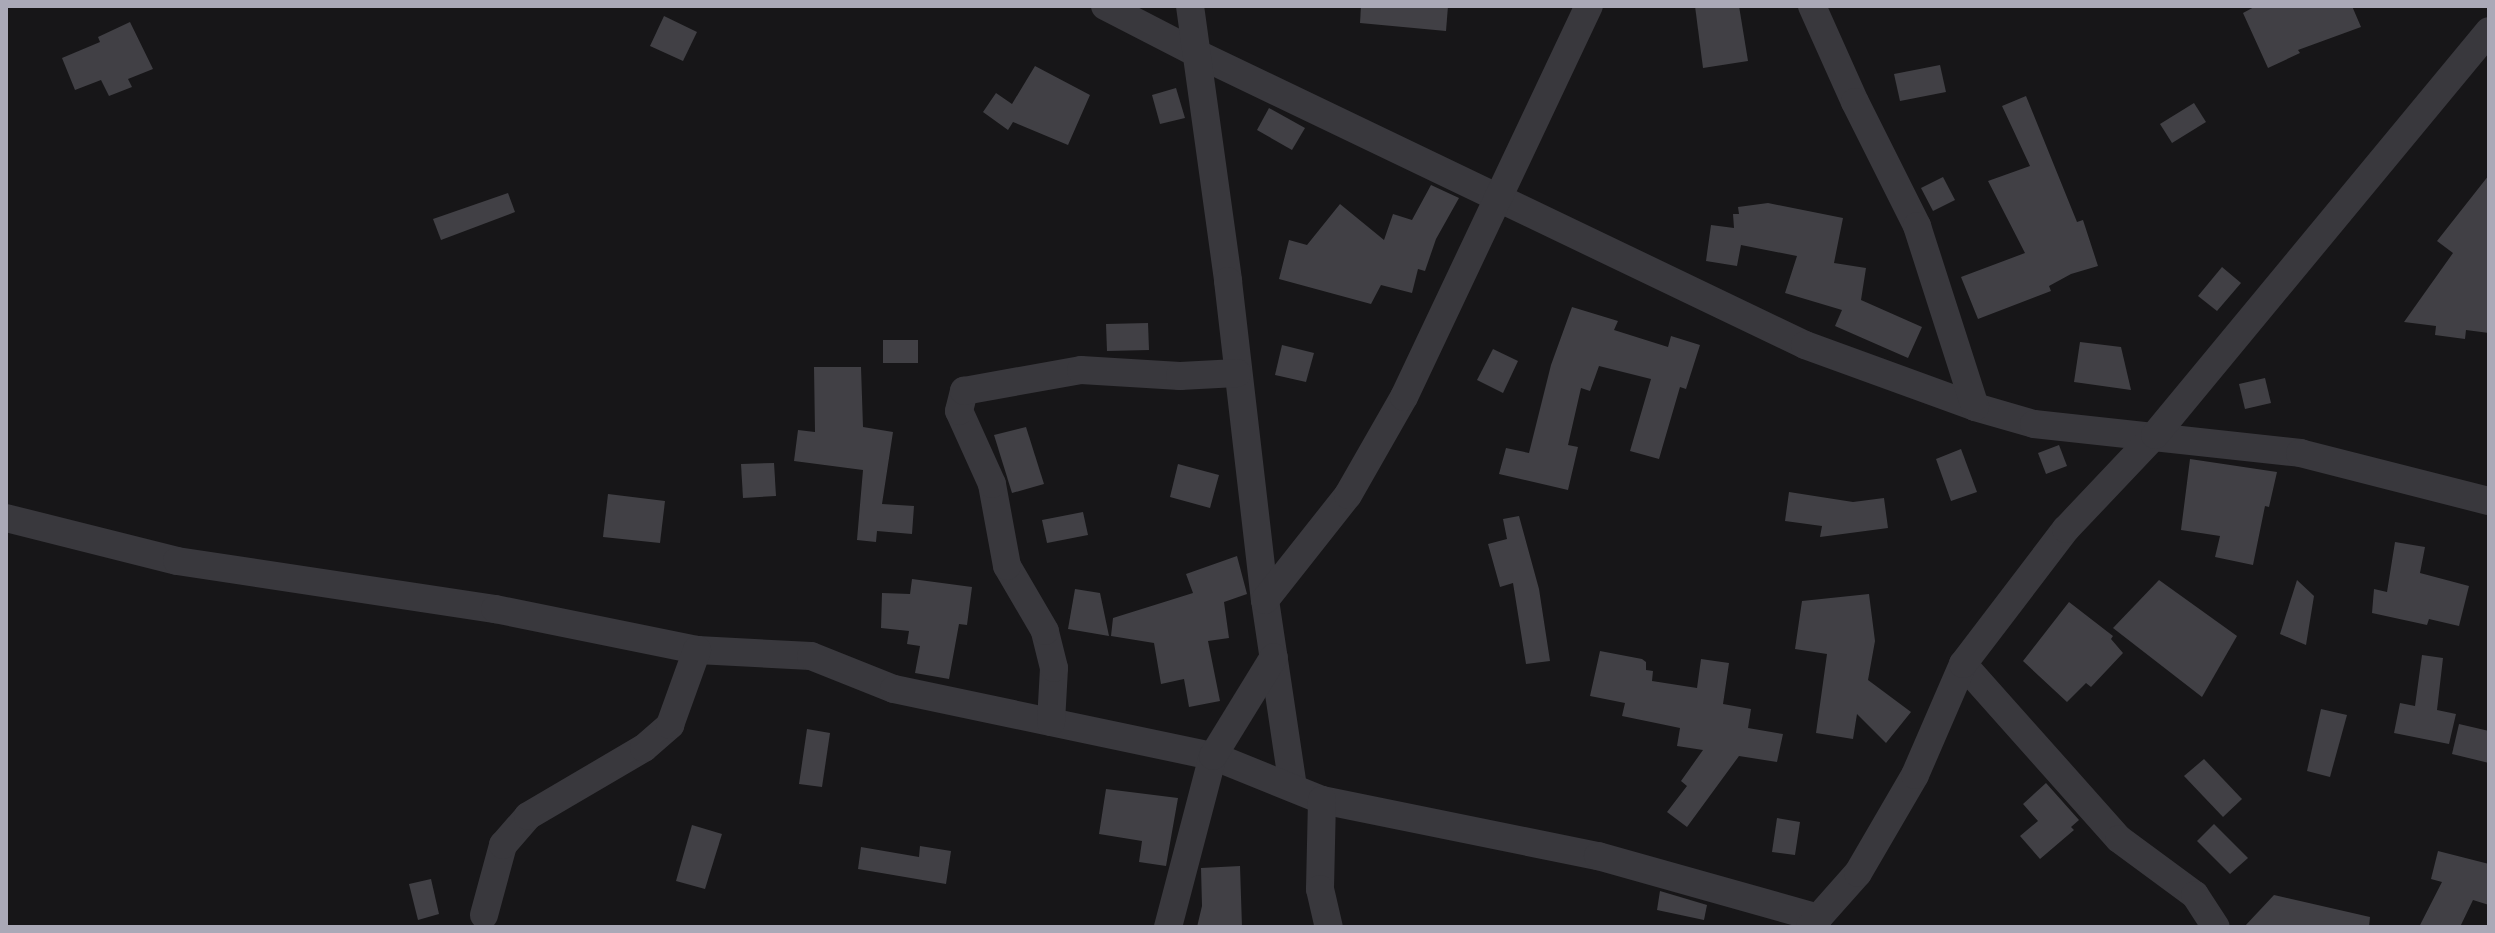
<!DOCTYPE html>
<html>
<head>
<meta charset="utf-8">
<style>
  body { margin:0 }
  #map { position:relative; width:2495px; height:933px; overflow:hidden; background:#171618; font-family:"PT Sans Narrow",sans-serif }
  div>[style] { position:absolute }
  .building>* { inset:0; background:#414045 }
  .street>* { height:28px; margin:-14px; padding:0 14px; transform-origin:14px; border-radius:14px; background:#39383d }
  span { translate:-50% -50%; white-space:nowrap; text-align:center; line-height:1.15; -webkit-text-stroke:6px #121113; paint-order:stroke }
  .frame { position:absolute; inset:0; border:8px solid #aaa9b7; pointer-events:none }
</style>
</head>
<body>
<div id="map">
  <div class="building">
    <div style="clip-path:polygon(1361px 6px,1448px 6px,1446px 31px,1360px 23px)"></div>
    <div style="clip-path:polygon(1695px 6px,1739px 6px,1748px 61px,1703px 68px)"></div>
    <div style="clip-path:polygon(2256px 6px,2352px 6px,2361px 27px,2298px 50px,2300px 53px,2268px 68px,2243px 13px)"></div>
    <div style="clip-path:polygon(664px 16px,697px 32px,683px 61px,650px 46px)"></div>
    <div style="clip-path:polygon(130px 22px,153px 69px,128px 79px,132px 87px,109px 96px,101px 80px,75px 90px,62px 58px,100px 42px,98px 37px)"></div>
    <div style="clip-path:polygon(1940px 65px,1946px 92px,1900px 101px,1894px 74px)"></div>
    <div style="clip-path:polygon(1035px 66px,1090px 95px,1068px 145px,1013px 122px,1008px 130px,983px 112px,996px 93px,1012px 104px)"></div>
    <div style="clip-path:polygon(1176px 88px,1185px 118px,1160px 124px,1152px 95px)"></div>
    <div style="clip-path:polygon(2026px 96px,2077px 222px,2083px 220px,2098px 266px,2071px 274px,2049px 286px,2051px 291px,1978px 319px,1961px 277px,2025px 253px,1988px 181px,2030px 166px,2002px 106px)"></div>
    <div style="clip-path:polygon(2194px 103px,2206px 122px,2172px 143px,2160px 124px)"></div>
    <div style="clip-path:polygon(1269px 108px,1305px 128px,1292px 150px,1257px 130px)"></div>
    <div style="clip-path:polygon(2489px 175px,2489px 333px,2466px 330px,2465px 339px,2435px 335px,2436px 326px,2404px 322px,2453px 253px,2437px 241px)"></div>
    <div style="clip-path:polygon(1943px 177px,1955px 200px,1933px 211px,1921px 188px)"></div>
    <div style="clip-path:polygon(1431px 185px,1459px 198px,1436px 239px,1425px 271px,1418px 269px,1412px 293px,1381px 285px,1371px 304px,1279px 279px,1289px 240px,1307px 245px,1340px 204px,1384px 240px,1393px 214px,1412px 220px)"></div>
    <div style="clip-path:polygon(508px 193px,515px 212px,441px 240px,433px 219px)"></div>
    <div style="clip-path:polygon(1768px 203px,1843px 218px,1834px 263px,1866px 268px,1861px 300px,1922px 327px,1908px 358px,1835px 326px,1842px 310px,1785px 293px,1797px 256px,1741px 245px,1737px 266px,1706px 261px,1711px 225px,1734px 228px,1733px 214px,1739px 214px,1738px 207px)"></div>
    <div style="clip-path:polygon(2222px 267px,2241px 283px,2217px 311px,2198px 296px)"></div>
    <div style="clip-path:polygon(1572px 307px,1618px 321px,1614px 330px,1668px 347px,1671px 336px,1700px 345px,1686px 389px,1680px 387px,1659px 459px,1630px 451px,1651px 379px,1599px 366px,1590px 391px,1581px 388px,1568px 445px,1578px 447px,1568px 490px,1499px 474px,1506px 448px,1529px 453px,1551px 365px)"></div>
    <div style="clip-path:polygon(1148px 323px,1149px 350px,1107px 351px,1106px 324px)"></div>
    <div style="clip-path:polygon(883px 340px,918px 340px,918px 363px,883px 363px)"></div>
    <div style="clip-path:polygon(2080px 342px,2121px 347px,2131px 390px,2074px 382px)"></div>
    <div style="clip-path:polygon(1282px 345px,1314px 353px,1306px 382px,1275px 375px)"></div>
    <div style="clip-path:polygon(1493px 349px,1518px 361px,1503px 393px,1477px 380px)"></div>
    <div style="clip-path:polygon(814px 367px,861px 367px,863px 427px,893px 432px,882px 504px,914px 506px,912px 534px,877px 531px,876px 542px,857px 540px,863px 470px,794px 461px,798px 430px,815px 432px)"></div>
    <div style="clip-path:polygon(2265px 378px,2271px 403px,2245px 409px,2239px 384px)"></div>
    <div style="clip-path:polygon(1026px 427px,1044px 484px,1012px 493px,994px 435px)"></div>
    <div style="clip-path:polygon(2059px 445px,2067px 466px,2046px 474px,2038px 453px)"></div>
    <div style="clip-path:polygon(1961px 449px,1977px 492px,1951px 501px,1936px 459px)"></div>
    <div style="clip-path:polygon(2190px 459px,2277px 472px,2269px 507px,2265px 506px,2253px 565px,2215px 557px,2220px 536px,2181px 530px)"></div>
    <div style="clip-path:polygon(774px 463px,776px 496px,743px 498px,741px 464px)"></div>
    <div style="clip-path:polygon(1178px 464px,1219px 475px,1210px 508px,1170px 497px)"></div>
    <div style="clip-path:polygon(1789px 492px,1853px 502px,1884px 498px,1888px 528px,1820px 537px,1822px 526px,1785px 521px)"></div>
    <div style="clip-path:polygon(608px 494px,665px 501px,660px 543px,603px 537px)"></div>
    <div style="clip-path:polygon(1083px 512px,1088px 535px,1047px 543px,1042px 520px)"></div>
    <div style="clip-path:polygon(1519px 516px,1539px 589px,1550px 661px,1526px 664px,1513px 583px,1500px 587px,1488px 544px,1507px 539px,1503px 519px)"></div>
    <div style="clip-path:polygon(2395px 542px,2425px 547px,2420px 573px,2469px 586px,2459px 626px,2429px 619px,2427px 625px,2372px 613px,2374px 589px,2387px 592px)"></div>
    <div style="clip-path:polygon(1237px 556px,1247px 594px,1224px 602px,1229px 638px,1208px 641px,1220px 701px,1189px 707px,1184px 679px,1161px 684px,1154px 643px,1111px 636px,1113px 618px,1193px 593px,1186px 574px)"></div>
    <div style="clip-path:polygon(912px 579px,972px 587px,967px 625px,959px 624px,949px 679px,915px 673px,920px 646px,907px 644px,909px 631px,881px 628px,882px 593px,910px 594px)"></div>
    <div style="clip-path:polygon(2159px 580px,2237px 636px,2202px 697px,2113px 628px)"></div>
    <div style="clip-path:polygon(2297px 580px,2314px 596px,2306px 645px,2280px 634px)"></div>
    <div style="clip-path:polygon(1075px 589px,1100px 593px,1109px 636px,1068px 629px)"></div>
    <div style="clip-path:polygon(1869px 594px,1875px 641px,1868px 680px,1911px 712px,1886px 743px,1857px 714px,1853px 739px,1816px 733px,1827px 654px,1795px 649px,1802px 601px)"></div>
    <div style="clip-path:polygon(2069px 602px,2113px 636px,2111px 639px,2123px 653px,2091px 687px,2086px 683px,2067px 702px,2023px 661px)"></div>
    <div style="clip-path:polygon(1600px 651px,1642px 659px,1646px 662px,1646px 670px,1653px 671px,1652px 681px,1697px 688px,1701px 659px,1729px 663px,1723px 704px,1751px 709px,1748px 728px,1783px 734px,1777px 762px,1739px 756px,1687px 827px,1667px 812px,1687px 786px,1681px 781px,1703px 750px,1677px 746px,1680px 728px,1622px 716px,1625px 703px,1590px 696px)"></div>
    <div style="clip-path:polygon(2422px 655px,2443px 658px,2437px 710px,2456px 714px,2449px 744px,2394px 733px,2400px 703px,2415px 706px)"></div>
    <div style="clip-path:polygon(2321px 709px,2347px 715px,2330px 777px,2307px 771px)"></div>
    <div style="clip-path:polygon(2459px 724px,2489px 731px,2489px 763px,2452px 754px)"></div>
    <div style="clip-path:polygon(807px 729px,830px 733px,822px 787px,799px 784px)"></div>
    <div style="clip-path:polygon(2204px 759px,2242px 799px,2223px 817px,2184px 776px)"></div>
    <div style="clip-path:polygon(2046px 783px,2079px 820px,2071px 827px,2074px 830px,2040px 859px,2020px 836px,2038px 821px,2023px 804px)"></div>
    <div style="clip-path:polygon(1106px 789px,1178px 798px,1166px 866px,1139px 862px,1142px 841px,1099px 834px)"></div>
    <div style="clip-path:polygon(1777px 818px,1800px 822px,1795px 855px,1772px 852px)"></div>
    <div style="clip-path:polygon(2214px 824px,2248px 858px,2230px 874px,2197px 841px)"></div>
    <div style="clip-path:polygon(692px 825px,722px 834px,705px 889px,676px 881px)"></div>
    <div style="clip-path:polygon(920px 846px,951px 851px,946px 884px,858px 869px,861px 847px,919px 857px)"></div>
    <div style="clip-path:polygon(2438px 851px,2489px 864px,2489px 905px,2473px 900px,2460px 927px,2419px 927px,2442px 882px,2431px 879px)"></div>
    <div style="clip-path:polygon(1240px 866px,1242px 927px,1197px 927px,1202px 906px,1201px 868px)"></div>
    <div style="clip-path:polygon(431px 879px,439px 914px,418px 920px,409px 884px)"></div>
    <div style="clip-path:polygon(1660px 891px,1707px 905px,1704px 920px,1657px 910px)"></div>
    <div style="clip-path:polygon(2274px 895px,2370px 917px,2369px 927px,2244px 927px)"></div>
  </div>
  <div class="street">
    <div style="left:1105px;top:6px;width:105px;rotate:27.3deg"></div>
    <div style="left:1198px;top:54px;width:673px;rotate:25.61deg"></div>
    <div style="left:1805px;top:345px;width:181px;rotate:20deg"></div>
    <div style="left:1975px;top:407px;width:61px;rotate:16.1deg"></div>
    <div style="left:2034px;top:424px;width:268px;rotate:6.2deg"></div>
    <div style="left:2300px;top:453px;width:195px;rotate:14.3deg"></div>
    <div style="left:1190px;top:6px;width:278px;rotate:82.1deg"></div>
    <div style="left:1228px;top:281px;width:321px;rotate:83.4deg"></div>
    <div style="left:1265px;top:600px;width:189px;rotate:81.5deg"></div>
    <div style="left:1812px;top:6px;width:105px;rotate:65.9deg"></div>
    <div style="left:1855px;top:102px;width:139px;rotate:63.4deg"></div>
    <div style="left:1917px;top:226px;width:190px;rotate:72.2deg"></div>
    <div style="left:6px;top:518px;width:176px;rotate:14.1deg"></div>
    <div style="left:177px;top:561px;width:322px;rotate:8.6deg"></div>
    <div style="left:495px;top:609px;width:206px;rotate:11.5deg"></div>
    <div style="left:697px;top:650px;width:114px;rotate:3deg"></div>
    <div style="left:811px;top:656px;width:89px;rotate:21.7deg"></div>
    <div style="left:894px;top:689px;width:326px;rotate:11.9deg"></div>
    <div style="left:1213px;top:756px;width:118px;rotate:22deg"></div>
    <div style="left:1322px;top:800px;width:282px;rotate:11.5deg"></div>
    <div style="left:1598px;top:856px;width:229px;rotate:15.7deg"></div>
    <div style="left:1265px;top:600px;width:134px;rotate:-51.7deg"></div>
    <div style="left:1348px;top:495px;width:113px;rotate:-60.3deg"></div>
    <div style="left:1404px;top:397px;width:433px;rotate:-64.7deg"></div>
    <div style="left:1963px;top:664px;width:234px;rotate:48.3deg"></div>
    <div style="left:2119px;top:839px;width:94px;rotate:36.4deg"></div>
    <div style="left:2195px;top:895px;width:38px;rotate:57deg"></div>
    <div style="left:1051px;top:722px;width:54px;rotate:-86.8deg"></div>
    <div style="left:1054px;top:668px;width:38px;rotate:-104deg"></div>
    <div style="left:1045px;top:631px;width:75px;rotate:-120.3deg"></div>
    <div style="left:1007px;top:566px;width:83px;rotate:-100.4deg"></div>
    <div style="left:992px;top:484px;width:80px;rotate:-114.3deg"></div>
    <div style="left:959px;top:411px;width:21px;rotate:-76deg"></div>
    <div style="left:964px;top:391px;width:119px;rotate:-10.2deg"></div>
    <div style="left:1081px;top:370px;width:99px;rotate:3.5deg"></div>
    <div style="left:1180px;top:376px;width:57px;rotate:-3deg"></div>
    <div style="left:1322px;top:800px;width:89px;rotate:91.3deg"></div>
    <div style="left:1320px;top:889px;width:39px;rotate:77deg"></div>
    <div style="left:484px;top:915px;width:73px;rotate:-74.8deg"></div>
    <div style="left:503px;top:845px;width:38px;rotate:-49deg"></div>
    <div style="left:528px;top:816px;width:134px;rotate:-30.4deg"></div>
    <div style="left:644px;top:748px;width:35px;rotate:-41deg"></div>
    <div style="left:670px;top:725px;width:80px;rotate:-70.2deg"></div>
    <div style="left:1168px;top:927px;width:177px;rotate:-75.3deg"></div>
    <div style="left:1213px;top:756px;width:116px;rotate:-58.4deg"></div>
    <div style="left:1810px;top:927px;width:72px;rotate:-48.4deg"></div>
    <div style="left:1858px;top:873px;width:113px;rotate:-59.8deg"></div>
    <div style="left:1915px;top:775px;width:121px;rotate:-66.6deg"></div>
    <div style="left:1963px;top:664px;width:170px;rotate:-52.7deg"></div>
    <div style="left:2066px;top:529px;width:129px;rotate:-46.6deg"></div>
    <div style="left:2155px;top:435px;width:524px;rotate:-50.42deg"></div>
  </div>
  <div class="frame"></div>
</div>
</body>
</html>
